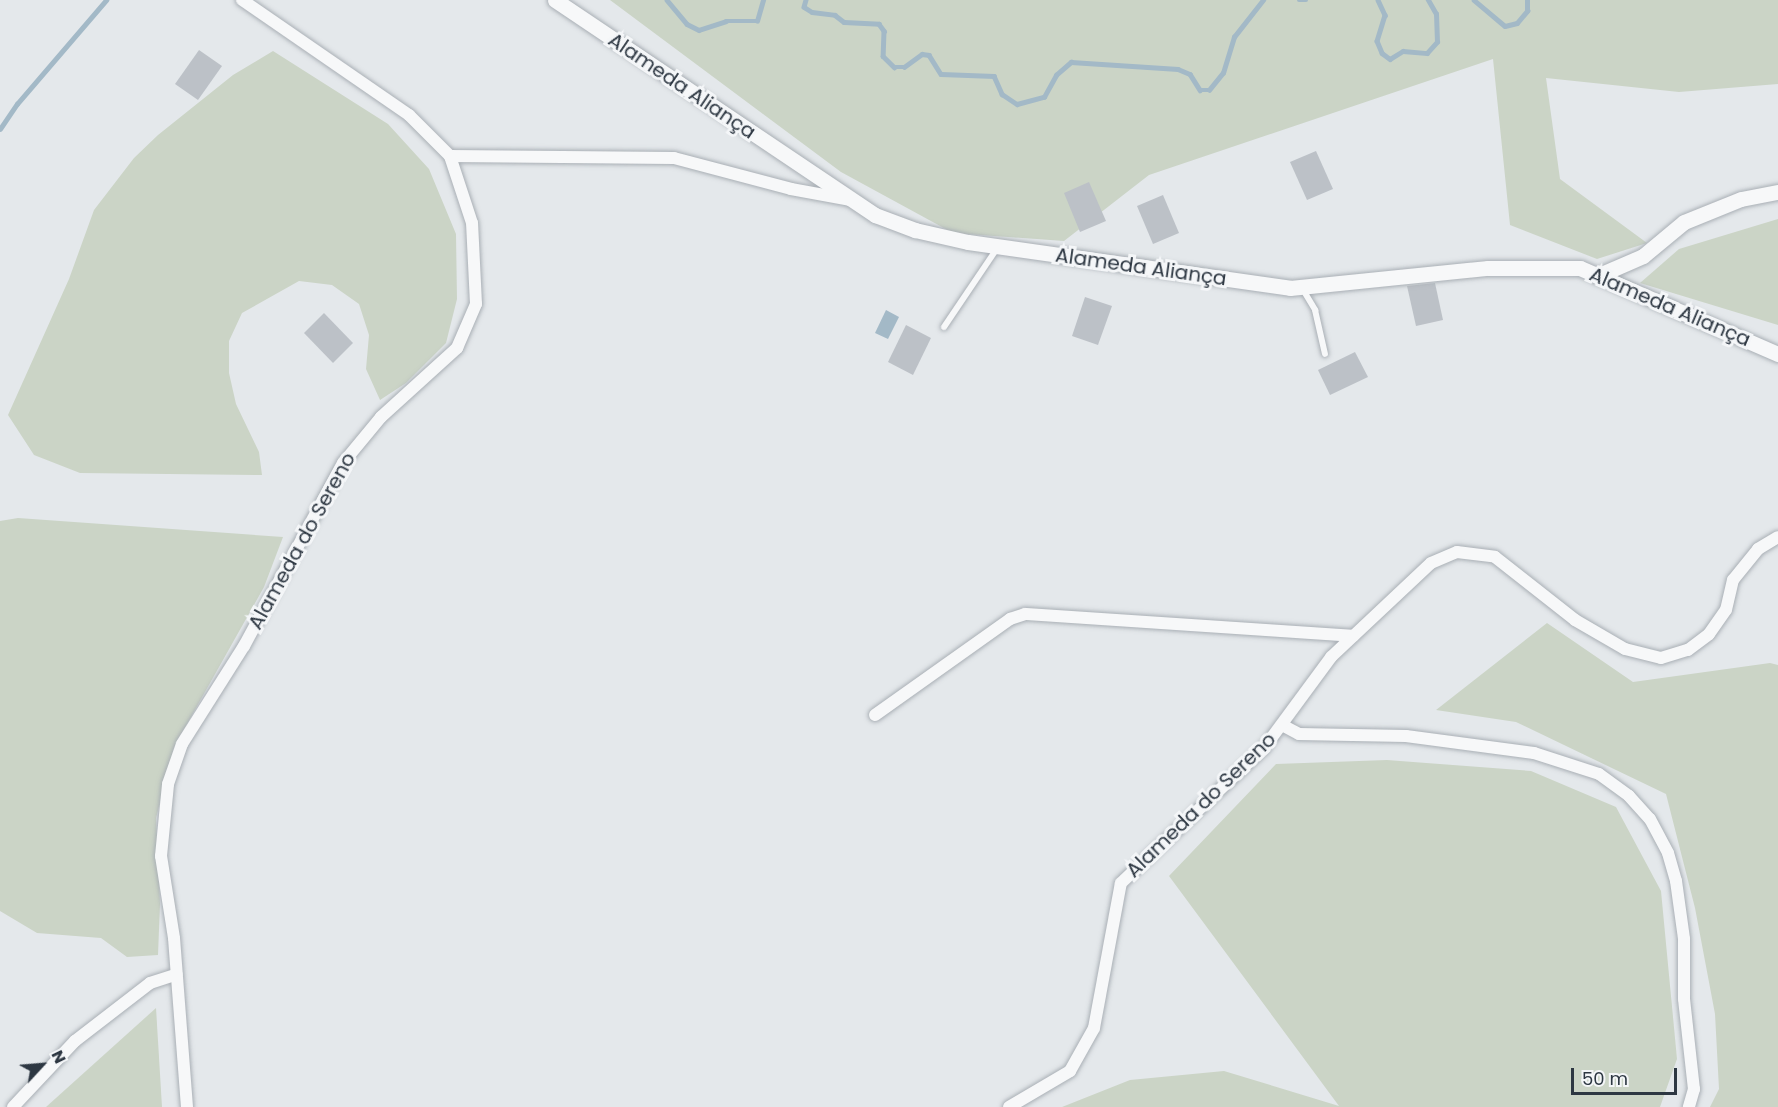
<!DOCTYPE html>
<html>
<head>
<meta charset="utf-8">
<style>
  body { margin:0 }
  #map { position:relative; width:1778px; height:1107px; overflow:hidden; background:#e4e8eb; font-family:Poppins,sans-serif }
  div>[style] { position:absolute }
  .green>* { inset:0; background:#cbd4c6 }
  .water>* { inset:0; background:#a3b9c7 }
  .stream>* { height:4.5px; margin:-2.25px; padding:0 2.25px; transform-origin:2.25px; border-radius:2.25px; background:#a3b9c7 }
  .building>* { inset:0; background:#bcc1c7 }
  .roads { filter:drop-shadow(0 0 2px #a9afb5) drop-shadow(0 0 2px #a9afb5) }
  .service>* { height:6px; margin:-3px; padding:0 3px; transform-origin:3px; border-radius:3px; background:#f7f8f9 }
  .minor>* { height:12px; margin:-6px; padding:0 6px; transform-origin:6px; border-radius:6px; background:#f7f8f9 }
  .tertiary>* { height:15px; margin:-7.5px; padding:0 7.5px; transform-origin:7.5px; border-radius:7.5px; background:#f7f8f9 }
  span { translate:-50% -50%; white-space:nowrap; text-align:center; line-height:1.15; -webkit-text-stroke:6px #f4f6f8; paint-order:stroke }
  .street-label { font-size:20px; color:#2d3742 }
  .north { position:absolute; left:12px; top:1035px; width:60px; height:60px; -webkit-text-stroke:4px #f4f6f8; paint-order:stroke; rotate:64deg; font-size:16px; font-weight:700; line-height:24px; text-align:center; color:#2d3742 }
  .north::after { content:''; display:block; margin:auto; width:21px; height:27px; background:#2d3742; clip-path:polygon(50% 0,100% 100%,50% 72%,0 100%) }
  .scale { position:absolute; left:1571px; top:1068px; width:106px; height:27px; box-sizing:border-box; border:3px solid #2d3742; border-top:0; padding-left:8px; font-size:18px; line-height:21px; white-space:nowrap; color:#2d3742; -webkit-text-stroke:4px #f4f6f8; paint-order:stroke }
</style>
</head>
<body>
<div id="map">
  <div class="green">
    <div style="clip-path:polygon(610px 0,1778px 0,1778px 84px,1679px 92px,1546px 78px,1560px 179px,1647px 243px,1597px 259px,1510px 225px,1493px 59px,1149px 175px,1064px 241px,953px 233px,841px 172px)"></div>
    <div style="clip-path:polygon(273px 51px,388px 124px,429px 169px,456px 234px,457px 299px,446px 343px,406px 383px,380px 400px,366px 369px,369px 335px,359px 304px,332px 285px,299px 281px,242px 313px,229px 341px,229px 373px,236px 404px,259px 452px,262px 475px,80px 473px,34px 455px,8px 415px,69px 279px,94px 210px,134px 158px,158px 135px,233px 75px)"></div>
    <div style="clip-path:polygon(1778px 219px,1778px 325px,1640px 283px,1679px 249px)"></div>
    <div style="clip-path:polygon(18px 518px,283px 537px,264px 587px,174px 747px,156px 818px,160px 904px,158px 955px,127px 957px,101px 938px,37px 933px,0 911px,0 521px)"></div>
    <div style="clip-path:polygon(1547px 623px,1633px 682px,1770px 663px,1778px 665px,1778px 1107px,1710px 1107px,1719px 1089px,1715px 1014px,1695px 908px,1666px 794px,1516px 722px,1436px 710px)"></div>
    <div style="clip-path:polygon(1387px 760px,1531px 771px,1616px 807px,1661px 891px,1677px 1059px,1660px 1107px,1062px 1107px,1130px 1080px,1224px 1071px,1339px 1106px,1169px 876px,1276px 764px)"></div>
    <div style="clip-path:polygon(156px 1008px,162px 1107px,46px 1107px)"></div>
  </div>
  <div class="water">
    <div style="clip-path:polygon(886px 310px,899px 317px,888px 339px,875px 333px)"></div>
  </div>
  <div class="stream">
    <div style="left:667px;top:0;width:31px;rotate:50deg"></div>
    <div style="left:687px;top:24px;width:13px;rotate:27deg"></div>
    <div style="left:699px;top:30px;width:28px;rotate:-18deg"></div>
    <div style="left:726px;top:21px;width:31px"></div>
    <div style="left:757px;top:21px;width:22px;rotate:-74deg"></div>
    <div style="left:806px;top:0;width:7px;rotate:106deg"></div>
    <div style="left:804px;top:7px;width:9px;rotate:32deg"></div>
    <div style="left:812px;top:12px;width:23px;rotate:7deg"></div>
    <div style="left:835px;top:15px;width:11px;rotate:38deg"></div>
    <div style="left:844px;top:22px;width:35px;rotate:3deg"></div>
    <div style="left:879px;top:24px;width:9px;rotate:54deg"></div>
    <div style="left:884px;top:31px;width:25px;rotate:92deg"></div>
    <div style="left:883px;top:56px;width:16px;rotate:45deg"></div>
    <div style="left:894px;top:67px;width:10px"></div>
    <div style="left:904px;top:67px;width:22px;rotate:-36deg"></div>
    <div style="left:922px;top:54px;width:7px;rotate:8deg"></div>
    <div style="left:929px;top:55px;width:22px;rotate:58deg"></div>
    <div style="left:941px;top:74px;width:53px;rotate:2.2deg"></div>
    <div style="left:994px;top:76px;width:20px;rotate:66deg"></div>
    <div style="left:1002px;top:94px;width:18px;rotate:34deg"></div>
    <div style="left:1017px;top:104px;width:28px;rotate:-15deg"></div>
    <div style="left:1044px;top:97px;width:25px;rotate:-61deg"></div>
    <div style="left:1056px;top:75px;width:20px;rotate:-41deg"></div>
    <div style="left:1071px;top:62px;width:107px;rotate:3.7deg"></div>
    <div style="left:1178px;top:69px;width:13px;rotate:23deg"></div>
    <div style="left:1190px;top:74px;width:19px;rotate:58deg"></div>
    <div style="left:1200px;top:90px;width:9px"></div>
    <div style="left:1209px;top:90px;width:22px;rotate:-51deg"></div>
    <div style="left:1223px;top:73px;width:38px;rotate:-73deg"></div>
    <div style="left:1234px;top:37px;width:47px;rotate:-51.9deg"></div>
    <div style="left:1299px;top:0;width:7px"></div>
    <div style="left:1378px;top:0;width:17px;rotate:65deg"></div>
    <div style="left:1385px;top:15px;width:27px;rotate:107deg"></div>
    <div style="left:1377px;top:41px;width:13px;rotate:67deg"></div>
    <div style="left:1382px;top:53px;width:10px;rotate:37deg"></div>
    <div style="left:1390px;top:59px;width:15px;rotate:-32deg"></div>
    <div style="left:1403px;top:51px;width:24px;rotate:5deg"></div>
    <div style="left:1427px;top:53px;width:15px;rotate:-48deg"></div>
    <div style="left:1437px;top:42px;width:28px;rotate:-92deg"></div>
    <div style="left:1436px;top:14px;width:16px;rotate:-120deg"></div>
    <div style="left:1474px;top:0;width:40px;rotate:40deg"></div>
    <div style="left:1505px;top:26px;width:12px;rotate:-14deg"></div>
    <div style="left:1517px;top:23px;width:16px;rotate:-50deg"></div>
    <div style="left:1527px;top:11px;width:11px;rotate:-90deg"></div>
    <div style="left:0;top:129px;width:30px;rotate:-56deg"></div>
    <div style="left:17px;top:104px;width:137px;rotate:-49.4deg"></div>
  </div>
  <div class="building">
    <div style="clip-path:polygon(199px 50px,222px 66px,198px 100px,175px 84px)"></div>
    <div style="clip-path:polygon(1316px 151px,1333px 189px,1307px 200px,1290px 162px)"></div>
    <div style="clip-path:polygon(1089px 182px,1106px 221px,1080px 232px,1064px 193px)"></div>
    <div style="clip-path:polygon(1163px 195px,1179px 233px,1153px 244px,1137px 206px)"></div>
    <div style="clip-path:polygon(1435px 283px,1443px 320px,1416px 326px,1407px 286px)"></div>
    <div style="clip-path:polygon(1085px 297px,1112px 306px,1098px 345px,1072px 336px)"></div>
    <div style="clip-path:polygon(324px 313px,353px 343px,333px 363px,304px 333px)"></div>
    <div style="clip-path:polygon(906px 325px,931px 338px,913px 375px,888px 362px)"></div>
    <div style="clip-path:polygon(1355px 352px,1368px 377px,1330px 395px,1318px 370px)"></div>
  </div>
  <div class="roads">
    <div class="service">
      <div style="left:1302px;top:288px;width:26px;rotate:59deg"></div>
      <div style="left:1315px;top:310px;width:45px;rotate:77.2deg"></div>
      <div style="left:944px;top:327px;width:97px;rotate:-56deg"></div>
    </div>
    <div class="minor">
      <div style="left:450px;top:156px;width:224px;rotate:0.5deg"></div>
      <div style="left:674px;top:158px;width:121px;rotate:14.8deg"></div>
      <div style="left:791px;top:189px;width:61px;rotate:10.4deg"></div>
      <div style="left:875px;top:715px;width:166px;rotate:-35.4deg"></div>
      <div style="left:1010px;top:619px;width:16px;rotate:-18deg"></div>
      <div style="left:1025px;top:614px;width:329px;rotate:3.8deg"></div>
      <div style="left:1282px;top:725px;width:19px;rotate:28deg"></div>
      <div style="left:1299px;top:734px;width:107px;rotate:1.1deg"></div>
      <div style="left:1406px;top:736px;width:129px;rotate:7.6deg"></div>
      <div style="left:1534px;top:753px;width:68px;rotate:17.9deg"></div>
      <div style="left:1599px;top:774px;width:37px;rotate:36deg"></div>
      <div style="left:1629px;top:796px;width:31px;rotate:48deg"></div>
      <div style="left:1650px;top:819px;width:38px;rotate:62deg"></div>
      <div style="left:1668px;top:853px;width:29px;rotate:74deg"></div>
      <div style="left:1676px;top:881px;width:59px;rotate:82.1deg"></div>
      <div style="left:1684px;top:939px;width:60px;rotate:90deg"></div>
      <div style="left:1684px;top:999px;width:91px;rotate:83.7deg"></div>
      <div style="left:1694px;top:1089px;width:19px;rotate:106deg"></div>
      <div style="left:13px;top:1107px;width:91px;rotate:-46.8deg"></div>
      <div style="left:75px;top:1041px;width:95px;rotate:-37.7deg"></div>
      <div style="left:150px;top:983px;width:28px;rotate:-18deg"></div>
      <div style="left:187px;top:1107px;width:169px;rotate:-94.4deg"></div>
      <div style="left:174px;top:938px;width:83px;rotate:-99deg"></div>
      <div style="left:161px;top:856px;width:72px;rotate:-84.4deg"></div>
      <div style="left:168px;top:784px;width:42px;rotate:-70.7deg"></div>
      <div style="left:182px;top:744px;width:116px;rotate:-57.7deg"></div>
      <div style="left:244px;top:646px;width:208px;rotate:-61.6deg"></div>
      <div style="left:343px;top:463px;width:60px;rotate:-50.4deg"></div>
      <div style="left:381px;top:417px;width:103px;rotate:-42.2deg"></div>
      <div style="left:457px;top:348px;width:48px;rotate:-66.6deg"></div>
      <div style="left:476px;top:304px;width:81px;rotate:-92.8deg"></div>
      <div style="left:472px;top:223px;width:71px;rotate:-108.2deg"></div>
      <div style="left:450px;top:156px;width:58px;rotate:-135deg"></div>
      <div style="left:409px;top:115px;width:203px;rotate:-145.4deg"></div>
      <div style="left:1009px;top:1107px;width:71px;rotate:-30.5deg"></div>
      <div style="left:1070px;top:1071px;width:49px;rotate:-60.8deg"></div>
      <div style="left:1094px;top:1028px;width:147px;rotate:-79.5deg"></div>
      <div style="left:1121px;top:883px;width:197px;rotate:-43.4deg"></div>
      <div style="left:1264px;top:748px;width:113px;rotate:-53.6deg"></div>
      <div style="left:1331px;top:657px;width:137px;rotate:-43.2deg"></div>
      <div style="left:1431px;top:563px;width:28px;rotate:-23deg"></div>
      <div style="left:1457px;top:552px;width:38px;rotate:7deg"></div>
      <div style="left:1495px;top:557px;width:102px;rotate:38.2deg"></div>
      <div style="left:1575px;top:620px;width:58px;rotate:30.1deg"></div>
      <div style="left:1625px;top:649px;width:37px;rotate:14deg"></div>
      <div style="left:1661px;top:658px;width:28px;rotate:-17deg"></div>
      <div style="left:1688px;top:650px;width:26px;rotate:-37deg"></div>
      <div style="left:1709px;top:634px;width:29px;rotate:-55deg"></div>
      <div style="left:1726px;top:610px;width:31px;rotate:-77deg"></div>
      <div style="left:1733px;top:580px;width:40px;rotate:-51deg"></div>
      <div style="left:1758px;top:549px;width:23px;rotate:-31deg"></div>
    </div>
    <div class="tertiary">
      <div style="left:555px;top:0;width:386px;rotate:33.9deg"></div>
      <div style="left:875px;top:215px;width:43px;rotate:20.6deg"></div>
      <div style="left:915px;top:230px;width:54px;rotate:12.8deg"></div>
      <div style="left:968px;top:242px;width:325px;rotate:8.1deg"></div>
      <div style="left:1290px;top:288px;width:199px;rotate:-5.8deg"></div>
      <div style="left:1488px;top:268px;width:92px"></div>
      <div style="left:1580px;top:268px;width:216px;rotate:23.5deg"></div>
      <div style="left:1597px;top:276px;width:50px;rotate:-23.5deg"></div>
      <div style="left:1643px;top:256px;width:53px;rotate:-39.7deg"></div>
      <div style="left:1684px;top:222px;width:61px;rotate:-22deg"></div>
      <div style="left:1741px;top:199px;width:38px;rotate:-11deg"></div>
    </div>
  </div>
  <div class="street-label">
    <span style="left:682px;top:86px;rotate:34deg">Alameda Aliança</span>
    <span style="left:1141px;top:267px;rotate:8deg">Alameda Aliança</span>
    <span style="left:1670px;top:307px;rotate:23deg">Alameda Aliança</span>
    <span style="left:302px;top:541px;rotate:-61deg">Alameda do Sereno</span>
    <span style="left:1201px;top:805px;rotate:-44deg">Alameda do Sereno</span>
  </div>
  <div class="north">N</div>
  <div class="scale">50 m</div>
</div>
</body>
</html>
